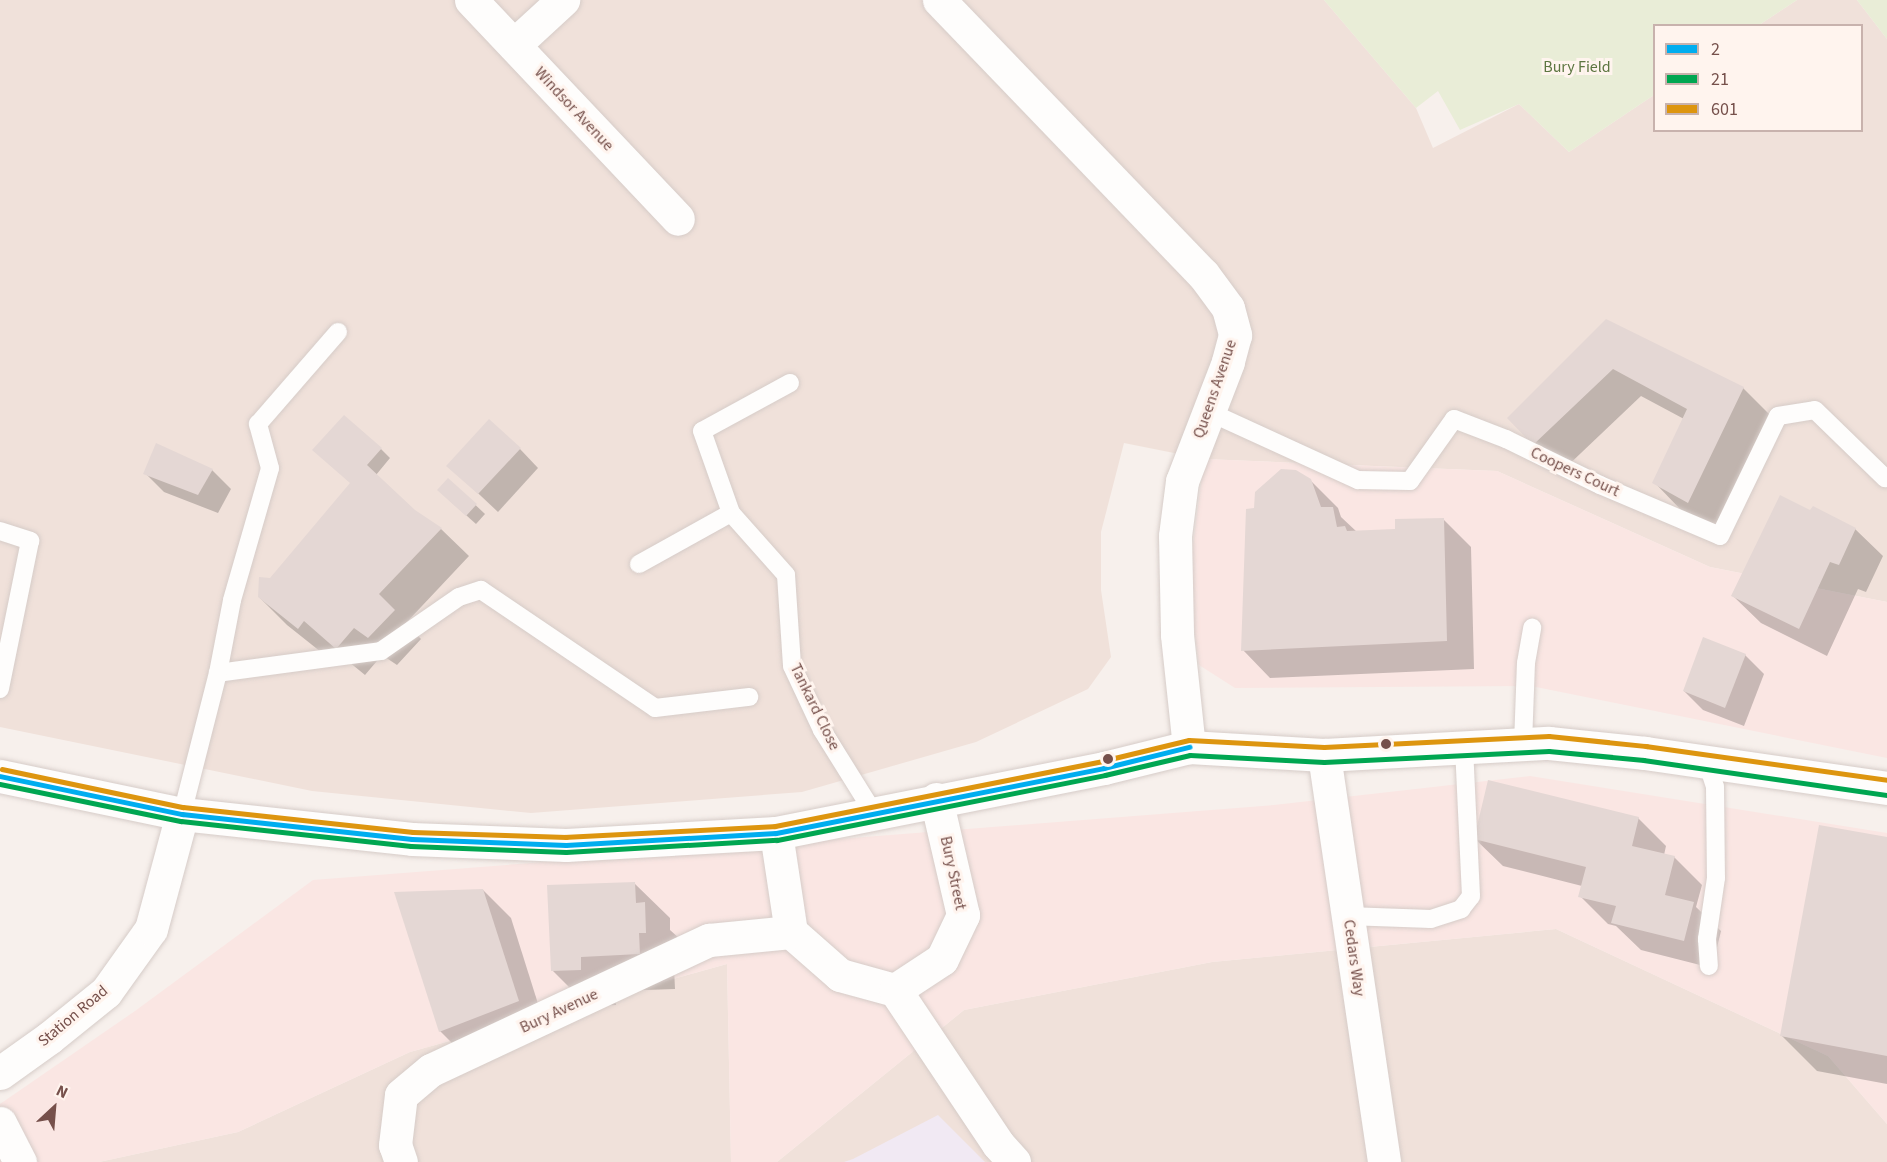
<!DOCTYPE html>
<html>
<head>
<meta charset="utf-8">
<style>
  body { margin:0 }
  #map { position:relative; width:1887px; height:1162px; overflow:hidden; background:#f7f0ec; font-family:"Source Sans 3",sans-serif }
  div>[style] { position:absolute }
  .residential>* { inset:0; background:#f0e1da }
  .commercial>* { inset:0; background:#fae6e3 }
  .education>* { inset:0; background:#f1e9f3 }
  .green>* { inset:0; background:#e9edd7 }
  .shadow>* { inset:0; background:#0003 }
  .building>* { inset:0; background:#e4d7d4 }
  .roads { filter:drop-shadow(0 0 2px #d6ccc8) drop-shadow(0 0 2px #d6ccc8) }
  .lane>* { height:18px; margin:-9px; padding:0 9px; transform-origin:9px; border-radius:9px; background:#fefdfc }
  .street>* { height:33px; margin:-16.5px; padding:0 16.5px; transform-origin:16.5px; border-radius:16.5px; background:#fefdfc }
  .secondary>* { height:33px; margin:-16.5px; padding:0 16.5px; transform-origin:16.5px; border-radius:16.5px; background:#fefdfc }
  .bus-1>* { height:4.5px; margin:-2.25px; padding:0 2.25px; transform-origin:2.25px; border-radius:2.25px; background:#00adef }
  .bus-2>* { height:4.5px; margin:-2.25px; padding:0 2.25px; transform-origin:2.25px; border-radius:2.25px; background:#00a651 }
  .bus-3>* { height:4.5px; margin:-2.25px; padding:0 2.25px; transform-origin:2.25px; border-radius:2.25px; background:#dd950f }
  .dots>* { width:16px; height:16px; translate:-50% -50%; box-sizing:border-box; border:3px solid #fff4ee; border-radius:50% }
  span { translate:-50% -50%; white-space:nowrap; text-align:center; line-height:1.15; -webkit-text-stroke:6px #fff4ee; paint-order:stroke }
  .park-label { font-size:16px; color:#5d7641 }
  .street-label { font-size:16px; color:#76504b }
  .legend { position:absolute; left:1653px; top:24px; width:210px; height:108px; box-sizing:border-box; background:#fff4ee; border:2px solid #c8b2ad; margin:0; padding:8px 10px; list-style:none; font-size:18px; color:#76504b }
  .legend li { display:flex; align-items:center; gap:12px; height:30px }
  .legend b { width:30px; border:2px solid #c8b2ad }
  .north { position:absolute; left:24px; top:1078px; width:60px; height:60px; -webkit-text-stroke:4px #fff4ee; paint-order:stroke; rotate:26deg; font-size:16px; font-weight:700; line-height:24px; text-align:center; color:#76504b }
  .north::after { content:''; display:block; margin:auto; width:21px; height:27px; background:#76504b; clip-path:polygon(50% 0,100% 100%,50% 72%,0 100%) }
</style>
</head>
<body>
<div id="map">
  <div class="residential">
    <div style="clip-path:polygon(0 0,1324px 0,1416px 108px,1433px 148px,1519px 104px,1569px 152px,1654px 95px,1654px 130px,1862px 130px,1862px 26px,1759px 25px,1797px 0,1857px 0,1887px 39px,1887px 602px,1710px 567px,1497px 471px,1204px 459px,1124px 443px,1101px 532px,1101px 590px,1111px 657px,1088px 689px,976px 742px,802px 792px,531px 813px,312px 791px,0 727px)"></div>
    <div style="clip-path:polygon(1556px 929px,1828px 1056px,1887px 1124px,1887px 1162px,777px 1162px,964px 1010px,1212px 962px)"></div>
    <div style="clip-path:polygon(727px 964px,731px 1162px,99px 1162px,238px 1132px,410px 1052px)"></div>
  </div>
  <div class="commercial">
    <div style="clip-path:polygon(1204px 459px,1497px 471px,1710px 567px,1887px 602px,1887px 758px,1531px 686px,1235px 688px,1199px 665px,1188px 584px)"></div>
    <div style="clip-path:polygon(1530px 776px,1887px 833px,1887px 1124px,1828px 1056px,1556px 929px,1212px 962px,964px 1010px,777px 1162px,731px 1162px,727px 964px,410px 1052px,238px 1132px,99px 1162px,0 1162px,0 1104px,135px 1011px,313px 880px,1274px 805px)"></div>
  </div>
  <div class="education">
    <div style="clip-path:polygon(938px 1115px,985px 1162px,844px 1162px,853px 1159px)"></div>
  </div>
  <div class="green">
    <div style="clip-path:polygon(1324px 0,1797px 0,1759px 25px,1654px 26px,1654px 95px,1569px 152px,1519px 104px,1460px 130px,1438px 91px,1416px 108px)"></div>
    <div style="clip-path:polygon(1857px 0,1887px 0,1887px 39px)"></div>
  </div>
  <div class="shadow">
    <div style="clip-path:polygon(1606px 321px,1743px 388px,1771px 416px,1716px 529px,1681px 510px,1654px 482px,1684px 419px,1641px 396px,1561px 472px,1534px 444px)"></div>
    <div style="clip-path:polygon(381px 449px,390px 458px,376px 475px,414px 511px,441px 529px,469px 556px,406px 623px,421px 639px,397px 665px,382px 655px,365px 675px,332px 648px,326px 656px,287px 625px,259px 597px,270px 579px,352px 484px,324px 459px)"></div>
    <div style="clip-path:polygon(520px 449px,538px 468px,498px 512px,448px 465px)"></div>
    <div style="clip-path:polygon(212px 470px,231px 489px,218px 513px,164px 492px,145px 473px)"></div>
    <div style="clip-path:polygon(449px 480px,485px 514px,476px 524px,448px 499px)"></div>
    <div style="clip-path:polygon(1310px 480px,1338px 508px,1341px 517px,1357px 532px,1397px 530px,1443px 519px,1471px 547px,1474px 669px,1270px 678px,1243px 650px,1256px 509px)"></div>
    <div style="clip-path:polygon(1811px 512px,1855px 529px,1883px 556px,1866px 592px,1858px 589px,1827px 656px,1761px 623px,1733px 596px)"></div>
    <div style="clip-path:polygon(1745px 655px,1764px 674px,1744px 726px,1703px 710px,1684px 691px)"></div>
    <div style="clip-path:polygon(1638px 818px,1666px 846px,1664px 855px,1674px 857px,1702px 885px,1696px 907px,1721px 931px,1712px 968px,1641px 950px,1616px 926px,1608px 924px,1580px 896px,1582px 886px,1503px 866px,1475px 839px)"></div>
    <div style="clip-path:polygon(1887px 839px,1887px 1084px,1817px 1071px,1781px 1035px)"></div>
    <div style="clip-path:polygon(634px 883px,670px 918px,670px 930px,680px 939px,674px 968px,675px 989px,615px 991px,616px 1005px,588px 1006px,552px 970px)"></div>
    <div style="clip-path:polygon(483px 890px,511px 918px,546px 1029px,468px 1059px,440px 1031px)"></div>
  </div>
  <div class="building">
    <div style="clip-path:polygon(1606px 319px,1744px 387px,1688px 503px,1652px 483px,1687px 409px,1613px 369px,1533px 445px,1507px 418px)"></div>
    <div style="clip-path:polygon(344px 415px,382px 448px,367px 465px,415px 510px,442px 528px,379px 594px,395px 610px,368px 638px,354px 628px,336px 649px,304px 621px,298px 629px,258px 597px,259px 577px,270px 578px,350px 483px,312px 450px)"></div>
    <div style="clip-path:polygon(489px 419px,521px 448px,478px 494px,446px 466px)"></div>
    <div style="clip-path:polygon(156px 443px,213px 469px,198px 495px,143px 474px)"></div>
    <div style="clip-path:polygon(1281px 469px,1296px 470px,1311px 479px,1321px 507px,1333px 507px,1337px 527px,1345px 526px,1347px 531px,1395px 529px,1395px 519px,1444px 518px,1447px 641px,1241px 651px,1246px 509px,1254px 508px,1255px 492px)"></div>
    <div style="clip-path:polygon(448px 478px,477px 504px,466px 516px,437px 490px)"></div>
    <div style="clip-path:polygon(1780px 495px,1810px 510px,1813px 506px,1856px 528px,1839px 565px,1830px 562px,1799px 629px,1731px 596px)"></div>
    <div style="clip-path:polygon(1703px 637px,1746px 654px,1725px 708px,1683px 691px)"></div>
    <div style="clip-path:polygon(1488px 780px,1639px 817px,1632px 846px,1675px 856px,1665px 895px,1694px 902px,1684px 941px,1611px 923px,1616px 906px,1578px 897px,1586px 867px,1474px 839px)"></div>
    <div style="clip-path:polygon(1819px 825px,1887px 837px,1887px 1056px,1780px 1036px)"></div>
    <div style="clip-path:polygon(635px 882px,636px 903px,645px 902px,646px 933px,639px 933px,640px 954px,581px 957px,581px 970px,551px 971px,547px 885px)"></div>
    <div style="clip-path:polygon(483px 889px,519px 1001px,439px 1032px,394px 892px)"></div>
  </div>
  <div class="roads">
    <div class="lane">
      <div style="left:790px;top:383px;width:100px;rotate:151.4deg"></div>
      <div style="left:702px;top:431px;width:87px;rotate:70.5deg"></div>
      <div style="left:731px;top:513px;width:83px;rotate:48.4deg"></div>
      <div style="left:786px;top:575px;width:91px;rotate:86.2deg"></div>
      <div style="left:792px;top:666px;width:71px;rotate:64.9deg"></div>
      <div style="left:822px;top:730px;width:97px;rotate:58.1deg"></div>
      <div style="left:1207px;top:411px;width:166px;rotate:24.6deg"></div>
      <div style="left:1358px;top:480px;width:52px;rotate:1.1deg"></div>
      <div style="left:1410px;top:481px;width:76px;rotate:-54.6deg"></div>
      <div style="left:1454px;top:419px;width:56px;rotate:21deg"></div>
      <div style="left:1506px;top:439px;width:105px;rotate:26.1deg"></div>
      <div style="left:1600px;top:485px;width:130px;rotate:23deg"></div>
      <div style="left:1720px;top:536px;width:133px;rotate:-64.2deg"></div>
      <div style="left:1778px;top:416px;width:37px;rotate:-9deg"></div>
      <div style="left:1815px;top:410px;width:98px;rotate:44.2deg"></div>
      <div style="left:0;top:531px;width:32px;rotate:18deg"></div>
      <div style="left:30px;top:541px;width:151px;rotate:101.5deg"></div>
      <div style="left:639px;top:564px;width:105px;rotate:-29deg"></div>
      <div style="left:218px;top:673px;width:164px;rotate:-7.7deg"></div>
      <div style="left:381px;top:651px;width:95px;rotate:-34.7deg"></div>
      <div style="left:459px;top:597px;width:23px;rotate:-18deg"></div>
      <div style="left:481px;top:590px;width:210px;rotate:34.1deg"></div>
      <div style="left:655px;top:708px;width:95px;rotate:-6.7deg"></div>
      <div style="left:1523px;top:744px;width:81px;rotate:-87.9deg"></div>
      <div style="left:1526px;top:663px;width:36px;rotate:-80deg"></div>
      <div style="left:1707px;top:762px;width:26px;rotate:72deg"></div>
      <div style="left:1715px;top:787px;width:91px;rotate:89.4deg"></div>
      <div style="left:1716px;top:878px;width:62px;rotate:98.4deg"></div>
      <div style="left:1707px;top:939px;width:27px;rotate:86deg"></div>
      <div style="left:182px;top:814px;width:146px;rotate:-75.7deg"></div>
      <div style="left:218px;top:673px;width:74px;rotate:-79.1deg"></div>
      <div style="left:232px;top:600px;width:137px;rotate:-73.9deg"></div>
      <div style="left:270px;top:468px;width:46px;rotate:-105.3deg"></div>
      <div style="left:258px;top:424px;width:122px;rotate:-49deg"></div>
      <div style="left:1347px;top:916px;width:84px;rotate:2deg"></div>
      <div style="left:1431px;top:919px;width:32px;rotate:-18deg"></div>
      <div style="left:1461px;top:909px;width:16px;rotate:-52deg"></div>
      <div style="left:1471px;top:896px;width:150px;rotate:-92.7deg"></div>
    </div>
    <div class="street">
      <div style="left:471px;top:0;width:301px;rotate:46.6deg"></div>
      <div style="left:939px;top:0;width:380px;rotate:46.1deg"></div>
      <div style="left:1203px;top:274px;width:42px;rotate:53.7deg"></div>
      <div style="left:1228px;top:308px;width:28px;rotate:75deg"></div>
      <div style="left:1235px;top:335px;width:28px;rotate:105deg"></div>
      <div style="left:1228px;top:362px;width:128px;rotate:111.1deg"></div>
      <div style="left:1182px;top:481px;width:55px;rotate:97.3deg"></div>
      <div style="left:1175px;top:536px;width:99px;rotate:88.8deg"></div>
      <div style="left:1177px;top:635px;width:113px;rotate:83.9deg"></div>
      <div style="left:514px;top:45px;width:67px;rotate:-42.6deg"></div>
      <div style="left:1324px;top:755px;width:411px;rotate:81.6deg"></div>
      <div style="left:776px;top:833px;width:100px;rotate:81.4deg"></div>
      <div style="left:791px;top:932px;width:65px;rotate:41.3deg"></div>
      <div style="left:840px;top:975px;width:57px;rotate:15.3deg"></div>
      <div style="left:895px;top:990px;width:185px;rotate:56.2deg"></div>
      <div style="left:998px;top:1144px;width:24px;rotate:48deg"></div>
      <div style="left:895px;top:990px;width:56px;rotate:-33.4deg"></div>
      <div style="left:942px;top:959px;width:49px;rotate:-64.5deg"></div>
      <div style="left:963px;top:915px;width:119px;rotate:-103.1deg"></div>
      <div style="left:0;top:1073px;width:60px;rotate:-35.5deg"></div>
      <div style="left:49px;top:1038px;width:73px;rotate:-38.9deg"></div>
      <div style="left:106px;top:992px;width:77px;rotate:-54.5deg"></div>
      <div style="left:151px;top:929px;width:119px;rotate:-74.9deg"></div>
      <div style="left:0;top:1123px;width:44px;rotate:62.9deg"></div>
      <div style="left:401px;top:1162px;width:18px;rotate:-109deg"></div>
      <div style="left:395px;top:1145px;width:50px;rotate:-83.2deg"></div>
      <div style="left:401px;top:1095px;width:39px;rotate:-40deg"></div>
      <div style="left:431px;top:1070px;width:307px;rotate:-25.1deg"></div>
      <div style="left:709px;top:940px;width:82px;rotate:-5.6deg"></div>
    </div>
    <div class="secondary">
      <div style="left:0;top:776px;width:186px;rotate:11.8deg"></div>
      <div style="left:182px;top:814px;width:231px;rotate:6.2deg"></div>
      <div style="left:412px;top:839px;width:154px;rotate:2.2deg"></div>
      <div style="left:566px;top:845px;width:210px;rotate:-3.3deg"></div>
      <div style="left:776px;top:833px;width:334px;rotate:-11.2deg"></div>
      <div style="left:1104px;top:768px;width:88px;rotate:-13.9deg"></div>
      <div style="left:1189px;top:747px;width:135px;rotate:3.4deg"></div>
      <div style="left:1324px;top:755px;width:225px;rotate:-3.1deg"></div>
      <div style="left:1549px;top:743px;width:97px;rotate:5.9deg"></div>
      <div style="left:1645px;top:753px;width:245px;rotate:8.2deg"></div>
    </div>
  </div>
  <div class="bus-1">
    <div style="left:0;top:776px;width:186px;rotate:11.8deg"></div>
    <div style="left:182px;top:814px;width:231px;rotate:6.2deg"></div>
    <div style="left:412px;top:839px;width:154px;rotate:2.2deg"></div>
    <div style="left:566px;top:845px;width:210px;rotate:-3.3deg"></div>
    <div style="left:776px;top:833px;width:334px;rotate:-11.2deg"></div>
    <div style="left:1104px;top:768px;width:88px;rotate:-13.9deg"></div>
  </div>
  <div class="bus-2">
    <div style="left:0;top:784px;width:185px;rotate:11.6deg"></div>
    <div style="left:181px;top:821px;width:231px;rotate:6.2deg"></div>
    <div style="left:411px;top:846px;width:155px;rotate:2.2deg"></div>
    <div style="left:566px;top:852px;width:211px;rotate:-3.3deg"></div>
    <div style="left:777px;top:840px;width:334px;rotate:-11.2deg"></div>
    <div style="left:1105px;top:775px;width:87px;rotate:-13.2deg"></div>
    <div style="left:1190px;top:755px;width:134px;rotate:3deg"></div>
    <div style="left:1324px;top:762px;width:225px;rotate:-2.8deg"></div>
    <div style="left:1549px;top:751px;width:95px;rotate:5.4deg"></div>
    <div style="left:1644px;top:760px;width:245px;rotate:8.2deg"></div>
  </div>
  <div class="bus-3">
    <div style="left:2px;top:769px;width:185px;rotate:11.9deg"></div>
    <div style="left:183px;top:807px;width:231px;rotate:6.2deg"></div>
    <div style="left:413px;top:832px;width:153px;rotate:1.9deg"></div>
    <div style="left:566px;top:837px;width:209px;rotate:-3deg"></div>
    <div style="left:775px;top:826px;width:333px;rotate:-11.2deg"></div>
    <div style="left:1102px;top:761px;width:89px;rotate:-13.6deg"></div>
    <div style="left:1189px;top:740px;width:135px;rotate:3deg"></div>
    <div style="left:1324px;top:747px;width:225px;rotate:-2.8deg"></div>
    <div style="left:1549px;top:736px;width:98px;rotate:5.9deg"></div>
    <div style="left:1646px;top:746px;width:243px;rotate:8deg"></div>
  </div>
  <div class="dots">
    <div style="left:1386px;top:744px;background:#76504b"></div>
    <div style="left:1108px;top:759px;background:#76504b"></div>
  </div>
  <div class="park-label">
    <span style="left:1577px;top:67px">Bury Field</span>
  </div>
  <div class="street-label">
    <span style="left:574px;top:109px;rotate:47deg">Windsor Avenue</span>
    <span style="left:1215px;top:389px;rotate:-71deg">Queens Avenue</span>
    <span style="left:1575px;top:472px;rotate:25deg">Coopers Court</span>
    <span style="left:815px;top:707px;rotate:64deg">Tankard Close</span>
    <span style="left:953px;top:873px;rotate:78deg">Bury Street</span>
    <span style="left:1354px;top:958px;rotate:82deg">Cedars Way</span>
    <span style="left:559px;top:1011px;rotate:-25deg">Bury Avenue</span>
    <span style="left:73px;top:1016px;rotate:-40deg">Station Road</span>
  </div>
  <ul class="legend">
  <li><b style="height:8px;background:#00adef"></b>2</li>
  <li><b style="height:8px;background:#00a651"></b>21</li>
  <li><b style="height:8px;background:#dd950f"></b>601</li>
  </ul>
  <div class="north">N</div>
</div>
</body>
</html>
